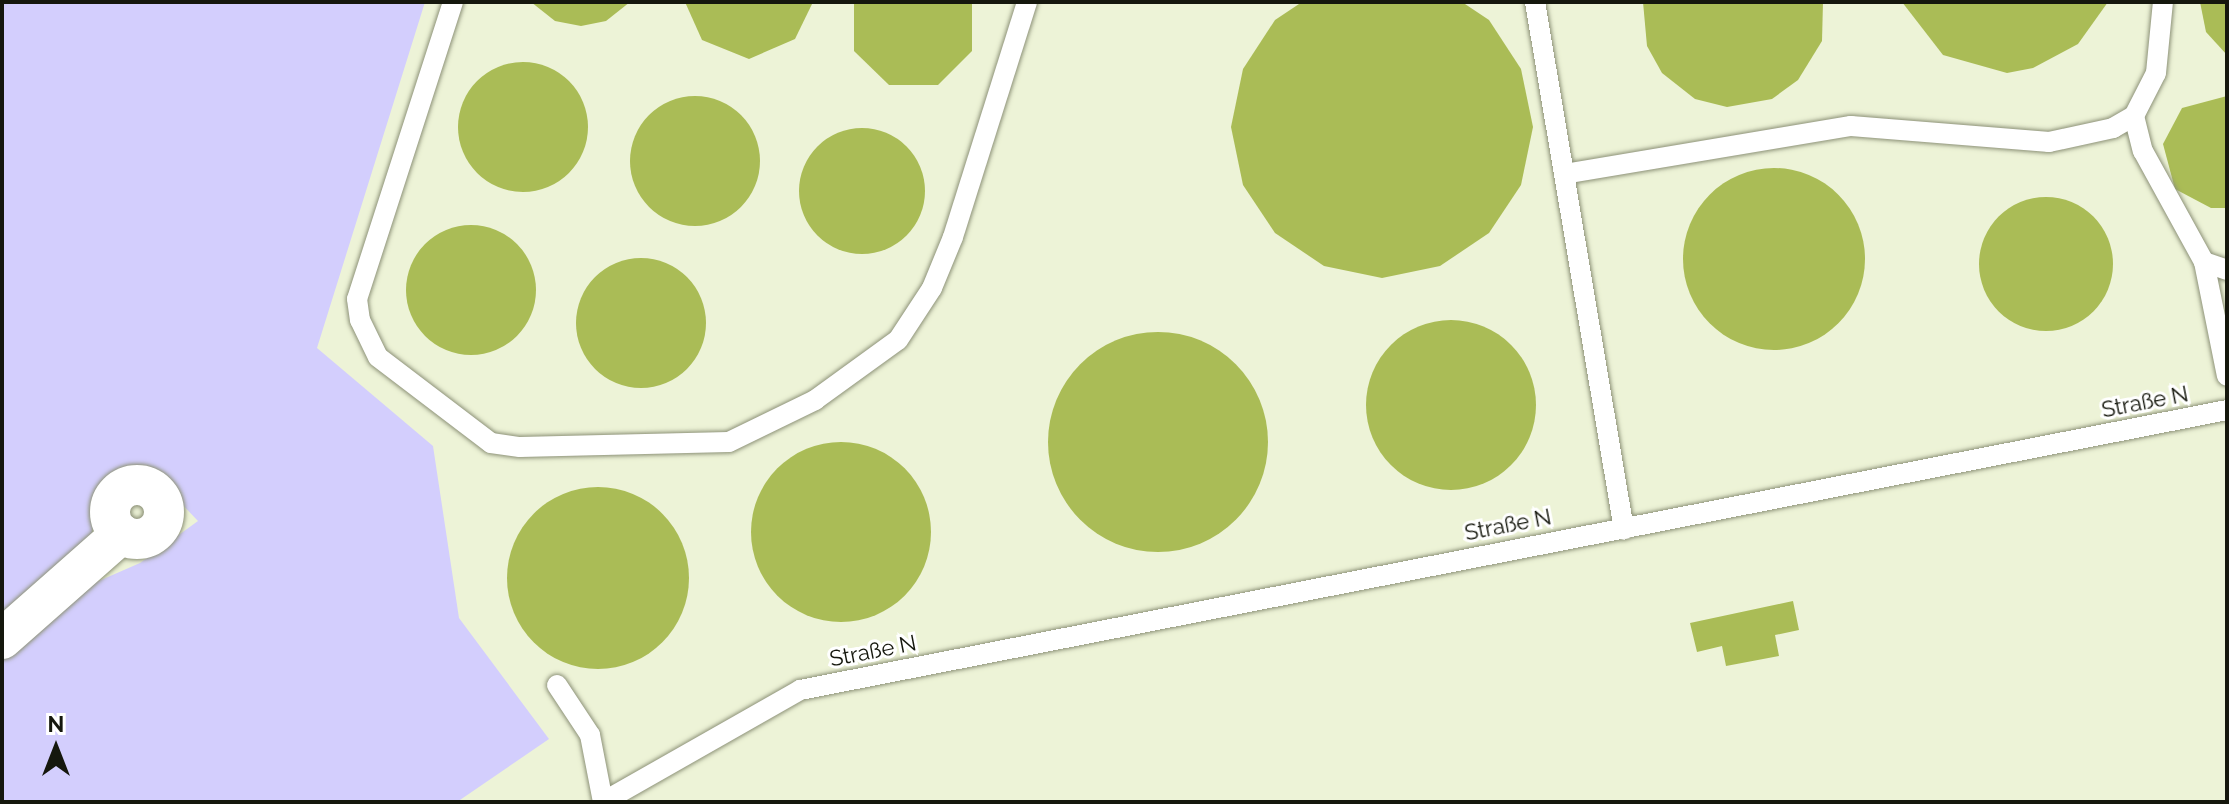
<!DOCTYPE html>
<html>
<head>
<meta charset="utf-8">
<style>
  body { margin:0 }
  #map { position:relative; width:2229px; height:804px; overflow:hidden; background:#edf3d7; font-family:Raleway,sans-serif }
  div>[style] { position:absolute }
  .green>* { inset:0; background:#d3cefd }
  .building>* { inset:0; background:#aabc56 }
  .round { border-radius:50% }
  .roads { filter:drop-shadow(0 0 2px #8d9278) drop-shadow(0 0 2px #8d9278) }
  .lane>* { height:20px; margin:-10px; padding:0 10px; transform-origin:10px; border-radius:10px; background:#fff }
  .street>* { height:40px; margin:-20px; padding:0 20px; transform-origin:20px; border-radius:20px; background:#fff }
  .street>.ring { margin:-20px; padding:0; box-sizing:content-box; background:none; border:40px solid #fff; border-radius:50% }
  span { translate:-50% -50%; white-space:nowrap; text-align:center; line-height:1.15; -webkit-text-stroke:6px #fff; paint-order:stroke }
  .street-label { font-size:22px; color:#15170d }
  .frame { position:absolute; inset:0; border:4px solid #15170d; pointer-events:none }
  .north { position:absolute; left:16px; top:708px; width:80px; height:80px; -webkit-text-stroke:6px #fff; paint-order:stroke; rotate:0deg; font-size:22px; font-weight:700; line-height:32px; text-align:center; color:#15170d }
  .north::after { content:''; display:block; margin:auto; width:28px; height:36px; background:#15170d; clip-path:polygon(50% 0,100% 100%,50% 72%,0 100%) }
</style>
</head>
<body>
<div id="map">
  <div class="green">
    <div style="clip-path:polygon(2px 2px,425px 2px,317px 348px,433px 446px,459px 618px,549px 739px,457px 802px,2px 802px,2px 655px,85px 587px,140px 563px,198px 521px,155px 476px,129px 475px,111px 484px,100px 495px,91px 538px,2px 622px)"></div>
  </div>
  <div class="building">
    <div style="clip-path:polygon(531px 2px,630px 2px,606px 21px,581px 26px,555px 21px)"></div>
    <div style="clip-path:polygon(685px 2px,813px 2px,795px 39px,749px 59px,702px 40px)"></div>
    <div style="clip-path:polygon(854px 2px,972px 2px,972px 51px,938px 85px,889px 85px,854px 51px)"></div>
    <div style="clip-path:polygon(1302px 2px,1462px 2px,1489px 20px,1521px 69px,1533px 127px,1521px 185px,1489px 233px,1440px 266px,1382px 278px,1324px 266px,1275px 233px,1243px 185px,1231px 127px,1243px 69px,1275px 20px)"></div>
    <div style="clip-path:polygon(1643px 2px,1823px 2px,1822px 41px,1798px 80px,1772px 99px,1727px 107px,1695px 99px,1662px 73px,1647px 46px)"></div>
    <div style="clip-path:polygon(1902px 2px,2108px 2px,2078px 44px,2033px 68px,2007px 73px,1943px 55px)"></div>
    <div style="clip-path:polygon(2200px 2px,2227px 2px,2227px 55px,2206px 32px)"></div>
    <div class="round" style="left:458px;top:62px;width:130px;height:130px"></div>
    <div style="clip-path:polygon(2227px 96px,2227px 208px,2211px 208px,2175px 189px,2163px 144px,2182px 108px)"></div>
    <div class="round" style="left:630px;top:96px;width:130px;height:130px"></div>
    <div class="round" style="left:799px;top:128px;width:126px;height:126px"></div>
    <div class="round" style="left:1683px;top:168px;width:182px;height:182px"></div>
    <div class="round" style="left:1979px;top:197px;width:134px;height:134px"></div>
    <div class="round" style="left:406px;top:225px;width:130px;height:130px"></div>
    <div class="round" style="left:576px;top:258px;width:130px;height:130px"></div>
    <div class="round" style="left:1366px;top:320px;width:170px;height:170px"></div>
    <div class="round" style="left:1048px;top:332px;width:220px;height:220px"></div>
    <div class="round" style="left:751px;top:442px;width:180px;height:180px"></div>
    <div class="round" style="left:507px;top:487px;width:182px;height:182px"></div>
    <div style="clip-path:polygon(1793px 601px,1799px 630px,1775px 635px,1779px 656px,1726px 666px,1722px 646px,1697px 652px,1690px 623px)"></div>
  </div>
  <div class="roads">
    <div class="lane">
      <div style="left:453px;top:2px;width:312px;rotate:107.9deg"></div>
      <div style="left:357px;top:299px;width:21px;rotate:82deg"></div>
      <div style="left:360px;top:320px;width:41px;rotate:64.1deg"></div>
      <div style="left:378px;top:357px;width:142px;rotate:37.3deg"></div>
      <div style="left:491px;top:443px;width:29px;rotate:8deg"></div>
      <div style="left:520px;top:447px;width:209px;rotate:-1.4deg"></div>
      <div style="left:729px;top:442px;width:96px;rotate:-26deg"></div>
      <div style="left:815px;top:400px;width:102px;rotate:-35.9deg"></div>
      <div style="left:898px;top:340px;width:62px;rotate:-56.8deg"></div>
      <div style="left:932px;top:288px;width:55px;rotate:-67.6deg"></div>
      <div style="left:953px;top:237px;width:246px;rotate:-72.5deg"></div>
      <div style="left:1535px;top:2px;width:535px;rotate:80.43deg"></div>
      <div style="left:2134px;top:116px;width:36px;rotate:76deg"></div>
      <div style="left:2143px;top:151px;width:127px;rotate:61.2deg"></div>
      <div style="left:2204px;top:262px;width:24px;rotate:19deg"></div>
      <div style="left:1564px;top:174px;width:291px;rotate:-9.5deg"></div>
      <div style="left:1851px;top:126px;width:199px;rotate:4.6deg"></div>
      <div style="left:2049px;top:142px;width:66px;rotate:-12.3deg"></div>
      <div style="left:2113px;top:128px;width:24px;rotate:-30deg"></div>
      <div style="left:2134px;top:116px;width:48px;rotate:-62.9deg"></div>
      <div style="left:2156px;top:73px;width:71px;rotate:-84.4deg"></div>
      <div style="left:2204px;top:262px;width:116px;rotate:78.6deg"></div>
      <div style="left:557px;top:685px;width:60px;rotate:56.6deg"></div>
      <div style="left:590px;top:735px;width:68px;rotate:79deg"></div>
      <div style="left:603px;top:802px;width:227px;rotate:-29.6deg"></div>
      <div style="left:800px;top:690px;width:1454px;rotate:-11.1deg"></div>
    </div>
    <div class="street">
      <div class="ring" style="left:110px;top:485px;width:14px;height:14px"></div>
      <div style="left:2px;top:639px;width:159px;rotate:-41.4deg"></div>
    </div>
  </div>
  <div class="street-label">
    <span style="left:2145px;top:402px;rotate:-11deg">Straße N</span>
    <span style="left:1508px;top:525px;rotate:-11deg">Straße N</span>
    <span style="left:873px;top:651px;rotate:-11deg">Straße N</span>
  </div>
  <div class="frame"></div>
  <div class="north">N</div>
</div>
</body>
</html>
